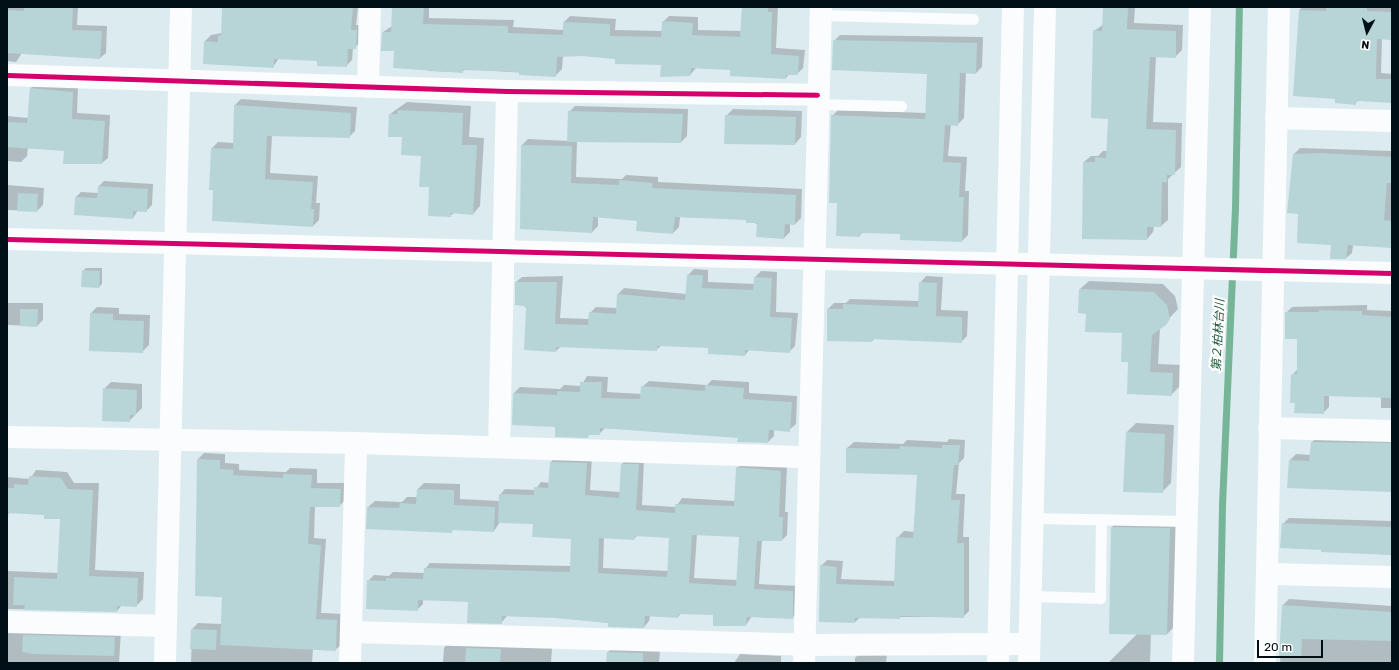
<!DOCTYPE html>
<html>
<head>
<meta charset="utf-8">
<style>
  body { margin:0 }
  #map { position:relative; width:1399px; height:670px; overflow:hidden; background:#dcebf0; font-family:Rubik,"Noto Sans JP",sans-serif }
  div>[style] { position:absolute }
  .shadow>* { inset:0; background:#0003 }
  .stream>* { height:7px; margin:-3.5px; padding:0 3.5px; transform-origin:3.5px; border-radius:3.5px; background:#77b599 }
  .building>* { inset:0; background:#b7d4d7 }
  .lane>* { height:11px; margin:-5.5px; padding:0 5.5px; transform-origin:5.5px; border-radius:5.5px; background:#fafcfd }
  .street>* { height:22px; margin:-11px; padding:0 11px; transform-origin:11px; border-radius:11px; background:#fafcfd }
  .cycleway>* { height:5px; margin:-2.5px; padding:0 2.5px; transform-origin:2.5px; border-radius:2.5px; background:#d6006c }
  span { translate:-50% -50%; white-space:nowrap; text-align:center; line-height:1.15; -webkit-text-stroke:4px #fff; paint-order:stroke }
  .water-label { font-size:12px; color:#246143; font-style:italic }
  .frame { position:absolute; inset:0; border:8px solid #001016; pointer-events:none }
  .north { position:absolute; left:1347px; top:12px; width:40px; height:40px; -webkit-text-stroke:3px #fff; paint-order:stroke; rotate:187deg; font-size:11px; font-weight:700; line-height:16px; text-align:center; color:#001016 }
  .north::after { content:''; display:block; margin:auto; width:14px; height:18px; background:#001016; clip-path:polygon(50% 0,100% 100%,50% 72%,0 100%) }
  .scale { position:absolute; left:1257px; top:640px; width:66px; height:18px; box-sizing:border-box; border:2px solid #001016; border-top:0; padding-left:5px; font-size:12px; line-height:14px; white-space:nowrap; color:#001016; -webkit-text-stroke:3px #fff; paint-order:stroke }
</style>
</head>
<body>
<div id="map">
  <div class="shadow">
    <div style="clip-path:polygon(7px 7px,78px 7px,77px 25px,107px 26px,106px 53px,100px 58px,22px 53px,16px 62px,7px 61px)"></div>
    <div style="clip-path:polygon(223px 7px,358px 7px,356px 25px,362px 25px,362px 42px,353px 48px,352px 60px,346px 66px,318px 60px,279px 58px,273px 67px,204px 63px,205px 41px,211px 35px,222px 33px)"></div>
    <div style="clip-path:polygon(393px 7px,429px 7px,429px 18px,514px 20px,513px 27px,564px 30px,564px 22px,570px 16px,616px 19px,615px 30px,662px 31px,663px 22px,669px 16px,698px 17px,698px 30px,742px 31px,743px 7px,778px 7px,776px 48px,805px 50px,803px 68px,797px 74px,789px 74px,786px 78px,731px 69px,696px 68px,690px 75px,662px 64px,582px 55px,563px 56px,562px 69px,556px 75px,466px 69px,462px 72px,428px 71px,428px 68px,395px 50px,383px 32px,392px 26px)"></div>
    <div style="clip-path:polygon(1104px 7px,1135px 7px,1134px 23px,1183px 25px,1182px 50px,1175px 57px,1156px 56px,1153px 122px,1182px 123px,1181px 167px,1168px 179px,1168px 220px,1161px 226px,1154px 226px,1153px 232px,1147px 239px,1084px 162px,1091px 156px,1098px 156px,1103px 151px,1107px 151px,1109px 118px,1094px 31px,1104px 24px)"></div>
    <div style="clip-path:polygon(1303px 7px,1392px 7px,1392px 39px,1382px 38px,1381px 73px,1392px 74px,1392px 102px,1358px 100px,1355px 104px,1336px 98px,1299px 10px)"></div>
    <div style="clip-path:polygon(840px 35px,983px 37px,982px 67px,976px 73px,966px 72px,964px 118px,958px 124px,951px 124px,948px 156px,967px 157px,965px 191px,969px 191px,968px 235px,962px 241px,901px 233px,863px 232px,859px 236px,838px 202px,832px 116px,838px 110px,926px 113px,928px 73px,834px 41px)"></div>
    <div style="clip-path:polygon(36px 83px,78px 87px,77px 113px,110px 115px,108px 158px,102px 163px,65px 150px,28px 147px,27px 156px,21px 162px,7px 161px,7px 116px,29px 118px,30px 89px)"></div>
    <div style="clip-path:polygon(241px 99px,357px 107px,355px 131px,349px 137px,272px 135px,270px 173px,318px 176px,316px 203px,320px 203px,319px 220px,313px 226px,210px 189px,212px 148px,218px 142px,234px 143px,235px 105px)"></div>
    <div style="clip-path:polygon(407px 102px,471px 106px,469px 137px,484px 138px,480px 206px,473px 214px,454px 213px,450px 216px,430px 186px,422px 156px,403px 136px,390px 114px)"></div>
    <div style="clip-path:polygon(575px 106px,688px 109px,687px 136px,681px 142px,577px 141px,576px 177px,622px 179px,626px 175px,658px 177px,658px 182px,802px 189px,801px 218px,795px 224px,790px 224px,790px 232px,784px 238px,747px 219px,680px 217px,679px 227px,673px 233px,638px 220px,598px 216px,598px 226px,592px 232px,522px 145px,528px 139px,568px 141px,569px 112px)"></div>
    <div style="clip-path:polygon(733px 109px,802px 111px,801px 137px,795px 144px,726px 116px)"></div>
    <div style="clip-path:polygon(1300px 148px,1392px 151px,1392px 247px,1353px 245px,1352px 253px,1346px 258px,1299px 213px,1294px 154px)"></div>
    <div style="clip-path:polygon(104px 181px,153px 184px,152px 205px,146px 211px,138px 210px,133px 218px,75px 214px,76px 197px,81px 192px,98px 193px,99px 186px)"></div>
    <div style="clip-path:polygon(7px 185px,44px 188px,43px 205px,37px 211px,7px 210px)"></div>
    <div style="clip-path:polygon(86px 268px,102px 268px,102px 284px,99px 287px,83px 271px)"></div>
    <div style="clip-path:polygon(694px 269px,708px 270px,708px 282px,755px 284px,755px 277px,761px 271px,777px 272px,776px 312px,798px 313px,795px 346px,789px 352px,749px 350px,745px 355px,709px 347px,662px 345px,656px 350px,561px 346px,556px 351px,527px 309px,516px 282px,522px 277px,563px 276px,560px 318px,589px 319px,590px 313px,596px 307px,617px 308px,618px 294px,624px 288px,686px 294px,688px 275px)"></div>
    <div style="clip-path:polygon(926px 276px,943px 277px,941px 310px,968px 311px,967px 336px,961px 342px,875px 338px,872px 341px,828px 309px,834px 303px,846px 303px,850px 299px,919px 301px,920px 283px)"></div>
    <div style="clip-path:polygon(1089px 281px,1163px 284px,1175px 296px,1178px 309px,1160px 328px,1158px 364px,1181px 365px,1180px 386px,1172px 394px,1129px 361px,1124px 332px,1087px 313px,1080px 289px)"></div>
    <div style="clip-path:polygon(7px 303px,43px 303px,43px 320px,37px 326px,7px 325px)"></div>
    <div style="clip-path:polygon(1367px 305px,1367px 310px,1392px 311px,1392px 408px,1381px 408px,1381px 397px,1329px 395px,1329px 407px,1323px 413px,1296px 402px,1292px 375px,1298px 369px,1298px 338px,1286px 313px,1292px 307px)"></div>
    <div style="clip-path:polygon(97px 307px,119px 308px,119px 314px,150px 315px,149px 345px,142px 352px,91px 313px)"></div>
    <div style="clip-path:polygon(587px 376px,608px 377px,607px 392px,642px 394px,642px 387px,649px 381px,707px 385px,712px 380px,749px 382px,749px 393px,797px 396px,796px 424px,789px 430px,774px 429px,774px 436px,768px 442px,739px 437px,605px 428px,599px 434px,590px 434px,587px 437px,556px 426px,514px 393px,520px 387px,560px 389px,564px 385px,581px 386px)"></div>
    <div style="clip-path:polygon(111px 382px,142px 384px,142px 408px,129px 421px,104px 389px)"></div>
    <div style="clip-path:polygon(1136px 423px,1174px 425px,1171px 483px,1162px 492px,1127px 432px)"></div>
    <div style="clip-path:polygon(1318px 436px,1392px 438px,1392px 490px,1290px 460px,1296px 454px,1311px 455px,1312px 442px)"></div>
    <div style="clip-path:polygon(949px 439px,965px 440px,964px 458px,959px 463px,956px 494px,965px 494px,963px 537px,969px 537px,969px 611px,963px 617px,861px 617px,855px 622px,821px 566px,827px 560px,843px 561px,841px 579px,896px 581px,897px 538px,904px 531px,915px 532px,918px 474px,847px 448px,854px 442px,903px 444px,907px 440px,947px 442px)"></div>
    <div style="clip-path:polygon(204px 453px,225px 454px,225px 463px,239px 464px,239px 470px,286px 472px,290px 468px,317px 469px,317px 483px,346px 483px,345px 500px,339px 506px,315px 506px,314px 538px,326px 539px,321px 613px,343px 614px,341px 645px,335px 650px,313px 649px,312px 663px,191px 663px,192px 629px,198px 623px,222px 624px,223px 597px,196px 595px,198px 459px)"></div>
    <div style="clip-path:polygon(evenodd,556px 456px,592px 457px,590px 490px,620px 492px,622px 464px,627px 458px,644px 459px,642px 505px,676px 507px,682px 498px,735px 501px,737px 468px,743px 462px,787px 466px,785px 512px,788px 512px,787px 535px,782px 540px,762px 540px,759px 584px,799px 586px,798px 612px,792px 618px,752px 616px,746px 625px,715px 614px,681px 613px,678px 617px,650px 616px,649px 621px,644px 627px,556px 617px,507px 616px,501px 623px,469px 601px,423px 599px,423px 604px,417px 610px,368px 581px,374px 575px,389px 576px,393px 572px,424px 573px,425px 569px,430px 563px,571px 566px,572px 538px,534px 523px,500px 522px,494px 531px,454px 529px,451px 532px,368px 507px,375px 501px,402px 502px,407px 497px,417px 497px,418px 489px,424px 483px,460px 484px,460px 499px,499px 501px,500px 495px,505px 489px,535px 490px,541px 482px,550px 483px,551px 462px,556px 456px,697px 534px,740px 536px,737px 580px,694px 578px,697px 534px,556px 456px,638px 535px,670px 537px,669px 571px,603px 568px,604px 537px,634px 539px,638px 535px)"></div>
    <div style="clip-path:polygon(36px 470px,67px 472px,74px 483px,99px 483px,95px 570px,144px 572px,143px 599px,136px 606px,122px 605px,117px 611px,7px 609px,7px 547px,7px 571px,58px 573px,61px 518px,46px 514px,11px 512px,7px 515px,7px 477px,30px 479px)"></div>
    <div style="clip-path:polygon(1123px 517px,1180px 518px,1177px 624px,1167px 634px,1151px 634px,1150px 663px,1108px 663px,1138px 633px,1112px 527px)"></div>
    <div style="clip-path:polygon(1289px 518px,1392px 521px,1392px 555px,1322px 549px,1283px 524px)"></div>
    <div style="clip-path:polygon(1289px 599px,1392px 606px,1392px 663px,1280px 663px,1283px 605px)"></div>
    <div style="clip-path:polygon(7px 626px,121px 631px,119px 663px,7px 663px)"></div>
    <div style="clip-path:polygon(449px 642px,552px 648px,551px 663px,443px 663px,444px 648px)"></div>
    <div style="clip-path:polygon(611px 649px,660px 651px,659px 663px,607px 663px,608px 652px)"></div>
    <div style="clip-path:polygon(861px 652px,887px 652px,886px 663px,855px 663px,855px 658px)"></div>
    <div style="clip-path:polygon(740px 654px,781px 656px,781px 663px,734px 663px)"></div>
  </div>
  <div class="stream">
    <div style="left:1219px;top:663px;width:158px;rotate:-88.9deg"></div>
    <div style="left:1222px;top:505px;width:297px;rotate:-87.5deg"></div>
    <div style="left:1235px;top:208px;width:201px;rotate:-88.9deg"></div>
  </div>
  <div class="building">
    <div style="clip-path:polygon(24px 7px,73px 7px,72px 30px,102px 31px,100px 59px,7px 53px,7px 10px,24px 11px)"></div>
    <div style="clip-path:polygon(222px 7px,353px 7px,351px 30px,357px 30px,356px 49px,348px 49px,347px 67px,317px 66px,317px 61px,274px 59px,274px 68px,203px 64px,204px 41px,218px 42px,218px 35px,221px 36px)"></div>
    <div style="clip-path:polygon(392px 7px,424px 7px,423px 24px,508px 26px,508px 33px,563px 35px,563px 22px,610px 24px,610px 36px,661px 37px,662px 21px,693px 23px,692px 35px,740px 37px,742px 7px,768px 7px,768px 12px,772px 12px,771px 54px,799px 56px,798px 75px,786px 75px,786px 79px,730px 76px,730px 70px,691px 68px,690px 76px,660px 77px,661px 65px,615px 64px,615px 59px,582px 56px,557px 57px,556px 77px,519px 75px,519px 72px,463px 70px,463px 73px,393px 68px,394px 51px,381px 51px,382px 32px,391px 32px)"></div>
    <div style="clip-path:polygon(1103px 7px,1128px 7px,1127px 29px,1176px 31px,1176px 58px,1150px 57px,1146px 129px,1176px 130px,1175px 175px,1167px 175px,1167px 182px,1162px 182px,1161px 227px,1147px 227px,1147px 240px,1082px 239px,1083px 162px,1095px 162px,1095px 157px,1106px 158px,1108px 119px,1091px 118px,1093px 30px,1102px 31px)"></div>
    <div style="clip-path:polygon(1326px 7px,1367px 8px,1367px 11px,1392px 12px,1392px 40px,1377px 39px,1376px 79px,1392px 79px,1392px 103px,1360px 101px,1356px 102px,1356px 105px,1335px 103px,1335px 99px,1293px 96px,1299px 10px,1326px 11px)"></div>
    <div style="clip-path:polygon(833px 40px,977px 43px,976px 74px,960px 73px,958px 126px,945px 125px,943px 162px,961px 163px,959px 197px,964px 197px,962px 242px,900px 240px,900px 234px,860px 233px,860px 237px,836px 236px,837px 203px,829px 203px,831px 115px,925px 119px,927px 74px,832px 70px)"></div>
    <div style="clip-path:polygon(30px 88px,73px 92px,72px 119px,105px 121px,102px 164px,63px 164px,64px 151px,7px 147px,7px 122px,27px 123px)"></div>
    <div style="clip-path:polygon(234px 105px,351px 113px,350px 138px,267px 136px,265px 179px,313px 182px,311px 209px,314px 209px,313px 227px,212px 221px,213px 190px,209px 190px,211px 148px,233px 149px)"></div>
    <div style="clip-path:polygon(398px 110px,463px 113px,462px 145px,477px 145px,473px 215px,451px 213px,451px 217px,428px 216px,429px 187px,419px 187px,421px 156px,401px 155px,402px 137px,388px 137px,389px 114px,397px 114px)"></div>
    <div style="clip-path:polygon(568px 111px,683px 114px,681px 143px,567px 142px)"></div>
    <div style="clip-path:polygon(725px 115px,796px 117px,795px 145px,724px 144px)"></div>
    <div style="clip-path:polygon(521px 145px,572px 146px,571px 183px,619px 185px,619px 180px,653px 183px,652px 188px,796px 195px,795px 225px,785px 224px,784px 239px,756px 237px,757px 223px,746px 223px,746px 220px,675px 217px,673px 234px,636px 231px,637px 221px,593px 217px,592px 233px,520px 229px)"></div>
    <div style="clip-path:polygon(1321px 153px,1392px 157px,1392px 183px,1387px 183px,1384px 220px,1392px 221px,1392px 248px,1348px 245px,1346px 259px,1330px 259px,1331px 245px,1297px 243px,1298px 214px,1287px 213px,1293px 154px)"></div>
    <div style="clip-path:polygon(98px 186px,148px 189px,147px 212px,133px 211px,133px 219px,74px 215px,75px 197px,97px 198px)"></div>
    <div style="clip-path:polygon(18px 193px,38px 194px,37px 212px,17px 211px)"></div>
    <div style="clip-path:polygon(82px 270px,100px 271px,99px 288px,81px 287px)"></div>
    <div style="clip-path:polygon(687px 275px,703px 275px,702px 288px,753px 290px,754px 277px,772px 278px,770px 317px,792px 318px,790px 353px,745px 350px,745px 356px,708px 354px,708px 348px,657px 346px,657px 351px,556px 347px,556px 352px,524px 350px,526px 309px,524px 306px,515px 305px,515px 282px,557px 282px,555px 324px,588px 325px,589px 312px,616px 314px,617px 294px,685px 300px)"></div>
    <div style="clip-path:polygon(919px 282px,937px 283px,936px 316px,962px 317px,962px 343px,872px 339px,872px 342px,827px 341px,827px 309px,843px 309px,843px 304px,918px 307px)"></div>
    <div style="clip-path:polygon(1079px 289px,1154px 292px,1167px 305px,1170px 319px,1166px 325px,1152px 335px,1150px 372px,1173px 373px,1172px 396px,1127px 394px,1128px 362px,1121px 362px,1122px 333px,1085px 332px,1086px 314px,1078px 313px)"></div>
    <div style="clip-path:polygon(20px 309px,38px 309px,37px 327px,20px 326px)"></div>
    <div style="clip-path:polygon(1319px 310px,1362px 311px,1362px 315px,1392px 317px,1392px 398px,1324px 396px,1324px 414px,1294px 413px,1295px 403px,1290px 403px,1291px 374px,1297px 374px,1297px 339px,1285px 339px,1285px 312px,1319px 312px)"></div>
    <div style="clip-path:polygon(90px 313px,113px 314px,113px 320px,144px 321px,143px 353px,89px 351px)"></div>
    <div style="clip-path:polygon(580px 382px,602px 382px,601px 398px,640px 399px,641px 386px,705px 391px,705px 385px,744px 388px,743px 399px,792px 402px,790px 432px,769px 430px,768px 443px,737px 442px,738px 438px,600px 428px,600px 435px,588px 435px,588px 438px,555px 437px,555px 427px,512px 425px,513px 393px,557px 395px,557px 391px,580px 392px)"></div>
    <div style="clip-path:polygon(103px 388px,137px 390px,136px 415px,130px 415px,130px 422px,102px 421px)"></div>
    <div style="clip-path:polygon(1126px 432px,1165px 434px,1163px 493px,1123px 492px)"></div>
    <div style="clip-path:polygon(1311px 442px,1392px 443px,1392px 492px,1287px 488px,1289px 460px,1309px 461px)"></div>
    <div style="clip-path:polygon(942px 445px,960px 445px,958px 465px,954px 465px,951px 500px,960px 500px,957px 543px,964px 543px,964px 618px,901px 616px,900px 619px,855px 618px,855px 623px,819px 622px,820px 565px,837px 567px,836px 584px,894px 586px,896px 537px,913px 538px,917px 475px,846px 473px,846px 448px,899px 449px,900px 446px,942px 448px)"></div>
    <div style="clip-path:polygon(197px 459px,220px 460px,220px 469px,234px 470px,233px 475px,283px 478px,283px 474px,312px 475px,311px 488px,341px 489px,340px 507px,310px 507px,308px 544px,321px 545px,316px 619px,337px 620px,336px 651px,220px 645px,222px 597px,195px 596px)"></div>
    <div style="clip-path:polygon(evenodd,550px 462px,587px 463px,585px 495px,619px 498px,621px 464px,639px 464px,636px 510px,675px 513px,675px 504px,734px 506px,736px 467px,781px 471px,779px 517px,783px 517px,782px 541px,757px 541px,754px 589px,793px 591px,793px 619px,747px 617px,746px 626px,713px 626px,713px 615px,678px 614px,678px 618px,645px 616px,644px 628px,608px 627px,608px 623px,555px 618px,502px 616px,502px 624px,467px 623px,468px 602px,418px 600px,418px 611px,366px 609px,367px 580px,386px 581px,386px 578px,423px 579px,424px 568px,570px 572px,571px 539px,532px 537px,533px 524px,498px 523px,499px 494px,534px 495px,534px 487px,548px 488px,550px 462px,692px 535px,739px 537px,736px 586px,689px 583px,692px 535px,550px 462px,635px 536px,669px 538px,667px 577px,598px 573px,599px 538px,634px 540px,635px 536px)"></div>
    <div style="clip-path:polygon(29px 476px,61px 478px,68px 489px,93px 490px,89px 576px,138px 578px,137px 607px,117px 606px,117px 612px,24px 610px,25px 605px,13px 605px,14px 577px,57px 579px,60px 519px,44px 519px,44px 515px,7px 513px,7px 488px,14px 488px,14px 484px,28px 485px)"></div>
    <div style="clip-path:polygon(417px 489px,454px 490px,454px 505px,495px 507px,494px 532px,452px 530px,452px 533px,366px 529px,367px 507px,399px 508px,400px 503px,416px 504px)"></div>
    <div style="clip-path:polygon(1282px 523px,1392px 527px,1392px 555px,1321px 552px,1321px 550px,1280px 548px)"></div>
    <div style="clip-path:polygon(1111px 527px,1170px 528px,1167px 635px,1109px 634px)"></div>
    <div style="clip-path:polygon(1282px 605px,1392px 612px,1392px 641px,1302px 639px,1301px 658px,1279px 657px)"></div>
    <div style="clip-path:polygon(191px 629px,217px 630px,216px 650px,190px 649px)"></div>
    <div style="clip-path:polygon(23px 635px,115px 637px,114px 656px,33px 654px,22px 652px)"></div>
    <div style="clip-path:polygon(466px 648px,501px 649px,500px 663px,465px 663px)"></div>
    <div style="clip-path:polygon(607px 652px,643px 653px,643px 663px,606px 663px)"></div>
  </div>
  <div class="lane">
    <div style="left:821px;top:15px;width:152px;rotate:1.5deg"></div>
    <div style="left:817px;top:104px;width:84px;rotate:1.4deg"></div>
    <div style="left:1032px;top:518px;width:155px;rotate:1.1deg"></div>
    <div style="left:1030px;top:596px;width:70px;rotate:1.6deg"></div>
    <div style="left:1100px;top:598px;width:79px;rotate:-89.3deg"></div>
  </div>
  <div class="street">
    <div style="left:7px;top:75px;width:500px;rotate:1.83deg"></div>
    <div style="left:507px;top:91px;width:310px;rotate:0.7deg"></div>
    <div style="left:368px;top:87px;width:80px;rotate:-88.6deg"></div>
    <div style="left:1276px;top:118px;width:116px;rotate:1.5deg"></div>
    <div style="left:7px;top:239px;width:1385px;rotate:1.41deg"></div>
    <div style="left:1269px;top:428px;width:123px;rotate:1.4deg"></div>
    <div style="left:7px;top:437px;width:349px;rotate:1deg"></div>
    <div style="left:356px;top:443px;width:452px;rotate:1.8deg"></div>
    <div style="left:499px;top:447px;width:356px;rotate:-88.7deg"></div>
    <div style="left:1269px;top:574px;width:123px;rotate:1.4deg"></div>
    <div style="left:7px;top:622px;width:159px;rotate:1.4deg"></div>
    <div style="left:351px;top:632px;width:453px;rotate:1.6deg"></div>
    <div style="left:804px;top:645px;width:225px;rotate:-0.3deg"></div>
    <div style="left:165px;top:663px;width:656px;rotate:-88.6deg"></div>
    <div style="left:350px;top:663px;width:220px;rotate:-88.4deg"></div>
    <div style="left:804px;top:663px;width:656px;rotate:-88.52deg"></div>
    <div style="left:998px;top:663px;width:656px;rotate:-88.69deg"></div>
    <div style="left:1029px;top:663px;width:656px;rotate:-88.6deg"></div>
    <div style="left:1183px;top:663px;width:656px;rotate:-88.52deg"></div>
    <div style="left:1265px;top:663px;width:656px;rotate:-88.78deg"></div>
  </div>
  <div class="cycleway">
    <div style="left:7px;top:75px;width:500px;rotate:1.83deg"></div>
    <div style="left:507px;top:91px;width:310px;rotate:0.7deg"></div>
    <div style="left:7px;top:239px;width:1385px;rotate:1.41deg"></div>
  </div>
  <div class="water-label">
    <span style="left:1219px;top:335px;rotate:-87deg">第２柏林台川</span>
  </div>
  <div class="frame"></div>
  <div class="north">N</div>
  <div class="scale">20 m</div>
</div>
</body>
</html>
